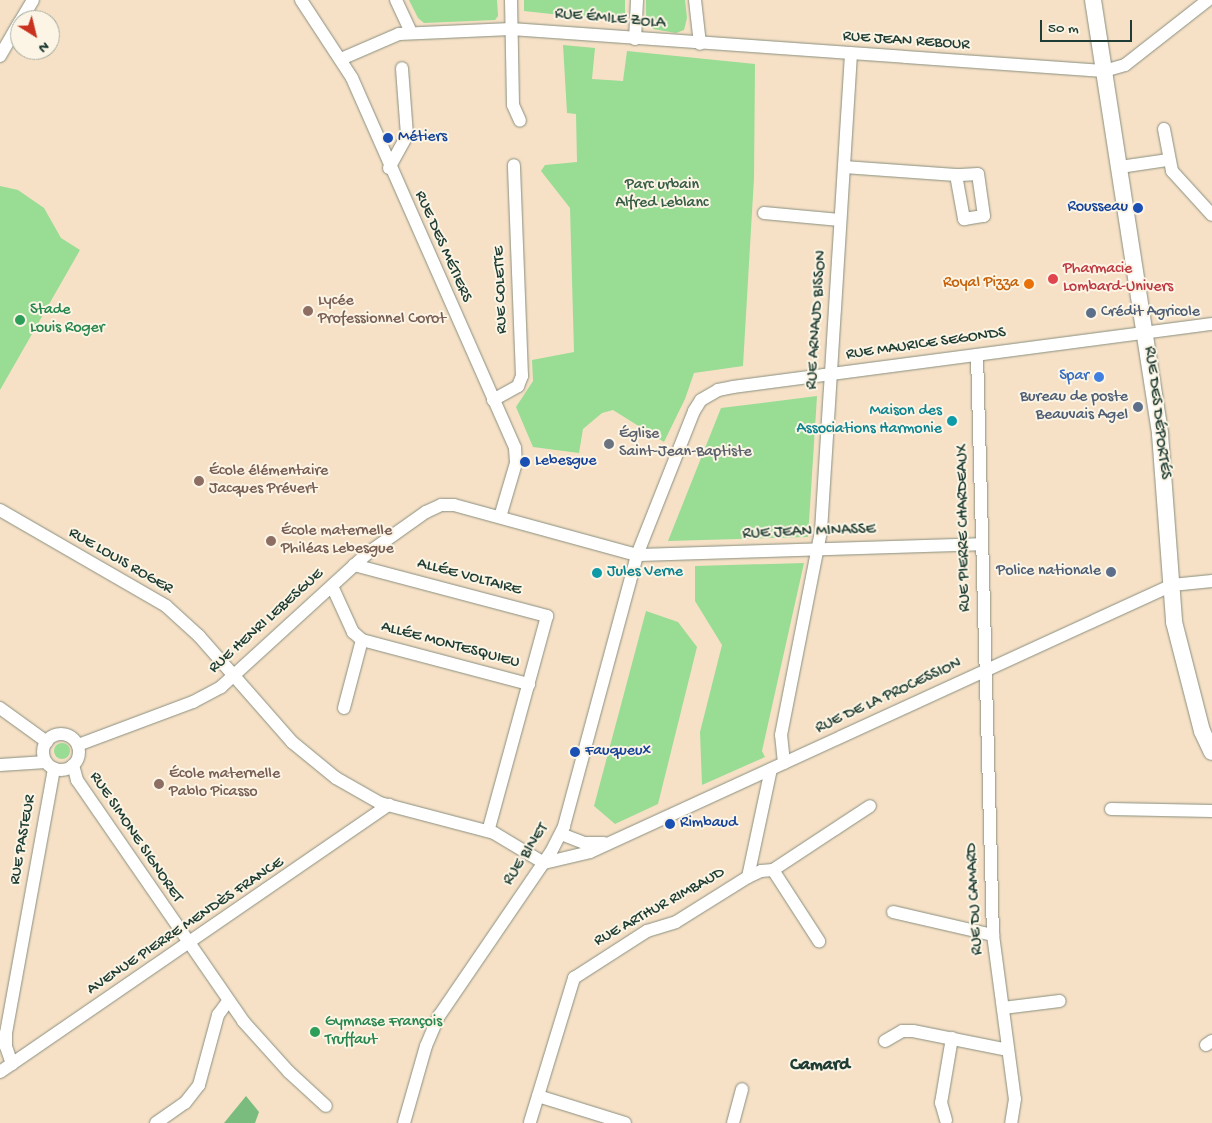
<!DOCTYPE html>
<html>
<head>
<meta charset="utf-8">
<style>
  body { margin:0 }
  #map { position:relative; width:1212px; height:1123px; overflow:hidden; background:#f6e1c7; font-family:"Gochi Hand",sans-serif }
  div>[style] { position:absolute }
  .green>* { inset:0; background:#99dc94 }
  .round { border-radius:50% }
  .forest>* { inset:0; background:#7abc7e }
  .roads { filter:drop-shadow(0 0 1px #8a8f7e) drop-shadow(0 0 1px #8a8f7e) }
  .minor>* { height:12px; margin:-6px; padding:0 6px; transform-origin:6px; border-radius:6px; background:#fff }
  .minor>.ring { margin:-6px; padding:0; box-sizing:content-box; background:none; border:12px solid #fff; border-radius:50% }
  .tertiary>* { height:16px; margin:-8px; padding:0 8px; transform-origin:8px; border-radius:8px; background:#fff }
  .dots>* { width:14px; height:14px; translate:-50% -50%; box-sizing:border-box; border:2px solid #fcf5e5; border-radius:50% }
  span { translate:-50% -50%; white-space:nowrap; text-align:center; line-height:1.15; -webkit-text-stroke:4px #fcf5e5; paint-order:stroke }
  .street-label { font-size:16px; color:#1f3d34 }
  .transit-label { font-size:16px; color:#164399 }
  .left { translate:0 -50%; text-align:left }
  .right { translate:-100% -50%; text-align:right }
  .park-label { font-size:16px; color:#375d47 }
  .health-label { font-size:16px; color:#be3a42 }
  .food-label { font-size:16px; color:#c56008 }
  .education-label { font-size:16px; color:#785e54 }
  .leisure-label { font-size:16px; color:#27864d }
  .service-label { font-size:16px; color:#4e5e75 }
  .shop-label { font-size:16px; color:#366cbe }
  .culture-label { font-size:16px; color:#0d838f }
  .worship-label { font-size:16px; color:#5b616d }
  .neighbourhood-label { font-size:18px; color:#1f3d34; font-weight:700 }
  .north { position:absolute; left:10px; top:10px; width:50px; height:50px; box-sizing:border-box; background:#fcf5e5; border:1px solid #a4ab9e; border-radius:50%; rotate:144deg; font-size:14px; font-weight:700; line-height:20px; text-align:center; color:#1f3d34 }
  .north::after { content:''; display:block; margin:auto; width:18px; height:22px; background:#c8321e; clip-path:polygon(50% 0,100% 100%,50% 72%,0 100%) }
  .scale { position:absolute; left:1040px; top:20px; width:92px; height:22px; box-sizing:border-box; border:2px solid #1f3d34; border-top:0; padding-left:6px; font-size:15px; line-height:18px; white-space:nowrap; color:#1f3d34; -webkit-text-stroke:4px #fcf5e5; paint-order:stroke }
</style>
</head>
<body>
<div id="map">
  <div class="green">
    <div style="clip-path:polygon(409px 0,497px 0,498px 16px,495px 20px,424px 23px,418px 18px)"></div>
    <div style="clip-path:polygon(524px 0,625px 0,625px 22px,524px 11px)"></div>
    <div style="clip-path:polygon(646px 0,685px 0,687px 18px,684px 30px,676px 33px,653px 29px,646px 18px)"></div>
    <div style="clip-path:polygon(563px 45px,595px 48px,592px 79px,623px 81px,627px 51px,755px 64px,754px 178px,743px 366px,694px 373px,685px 399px,664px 442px,613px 410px,602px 413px,583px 429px,579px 453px,533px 447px,516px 407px,533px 381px,532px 360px,574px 352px,570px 208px,541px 171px,545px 165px,577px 162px,576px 114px,567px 113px)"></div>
    <div style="clip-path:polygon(0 186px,18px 190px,44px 208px,61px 238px,80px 250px,0 390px)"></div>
    <div style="clip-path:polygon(817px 396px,808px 537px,668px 541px,721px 408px)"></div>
    <div style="clip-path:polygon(804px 563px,762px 751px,765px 757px,702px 785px,700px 732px,722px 645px,695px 601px,695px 566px)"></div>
    <div style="clip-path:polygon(646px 611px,678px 622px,697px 647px,658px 804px,615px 824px,594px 806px)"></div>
    <div class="round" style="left:54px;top:743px;width:16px;height:16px"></div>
  </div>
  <div class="forest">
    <div style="clip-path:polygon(246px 1096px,259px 1112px,255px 1123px,224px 1123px)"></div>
  </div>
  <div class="roads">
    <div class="minor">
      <div style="left:301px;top:0;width:93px;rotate:56.8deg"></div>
      <div style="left:352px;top:78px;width:404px;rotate:66.2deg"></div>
      <div style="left:515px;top:448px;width:15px;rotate:86deg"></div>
      <div style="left:516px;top:463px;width:56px;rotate:106.5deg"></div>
      <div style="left:396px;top:0;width:35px;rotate:65deg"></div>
      <div style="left:511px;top:0;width:105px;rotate:88.9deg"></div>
      <div style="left:513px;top:105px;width:17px;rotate:66deg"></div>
      <div style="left:695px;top:0;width:44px;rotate:83.5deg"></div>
      <div style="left:21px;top:20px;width:23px;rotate:-59deg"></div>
      <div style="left:635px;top:39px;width:39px;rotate:-87deg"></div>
      <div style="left:0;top:56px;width:39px;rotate:-60deg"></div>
      <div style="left:341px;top:59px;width:63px;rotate:-23.3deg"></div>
      <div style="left:399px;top:34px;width:112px;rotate:-2.6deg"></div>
      <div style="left:511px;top:29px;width:594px;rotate:4.05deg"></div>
      <div style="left:1104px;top:71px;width:22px;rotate:-16deg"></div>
      <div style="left:1125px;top:65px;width:105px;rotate:-38.1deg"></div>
      <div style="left:1164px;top:129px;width:43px;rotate:79.2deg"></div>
      <div style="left:1172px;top:171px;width:59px;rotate:47.7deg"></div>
      <div style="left:844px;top:167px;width:112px;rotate:4.1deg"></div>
      <div style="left:956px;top:175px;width:45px;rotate:79.7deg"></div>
      <div style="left:964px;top:219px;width:20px;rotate:-9deg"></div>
      <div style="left:984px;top:216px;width:42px;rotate:-98.1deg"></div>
      <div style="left:978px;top:174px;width:22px;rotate:177deg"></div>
      <div style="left:1120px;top:167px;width:49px;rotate:-8.3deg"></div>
      <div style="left:389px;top:168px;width:38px;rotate:-61deg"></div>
      <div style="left:407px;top:135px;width:67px;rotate:-94.3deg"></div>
      <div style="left:764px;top:213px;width:76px;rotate:5.3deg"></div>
      <div style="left:977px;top:355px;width:580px;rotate:88.42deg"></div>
      <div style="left:993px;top:935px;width:165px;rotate:82.4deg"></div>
      <div style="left:1015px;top:1099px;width:24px;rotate:99deg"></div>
      <div style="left:493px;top:400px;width:29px;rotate:-29deg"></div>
      <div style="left:518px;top:386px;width:11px;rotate:-68deg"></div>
      <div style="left:522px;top:376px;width:211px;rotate:-92.2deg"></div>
      <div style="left:0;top:510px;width:192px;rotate:30deg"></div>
      <div style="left:166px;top:606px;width:45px;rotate:42.3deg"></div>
      <div style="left:199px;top:636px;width:141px;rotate:48.7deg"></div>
      <div style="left:292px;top:742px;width:57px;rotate:39.3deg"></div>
      <div style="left:336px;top:778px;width:51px;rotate:29.6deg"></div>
      <div style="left:380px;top:803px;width:118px;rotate:14.7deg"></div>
      <div style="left:494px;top:833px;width:58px;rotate:31deg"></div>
      <div style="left:354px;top:565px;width:200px;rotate:14.8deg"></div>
      <div style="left:547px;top:616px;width:223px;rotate:105.3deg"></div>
      <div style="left:332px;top:586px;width:51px;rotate:65.5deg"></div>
      <div style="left:353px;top:632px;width:12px;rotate:42deg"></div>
      <div style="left:362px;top:640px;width:173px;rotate:14.8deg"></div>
      <div style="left:0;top:708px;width:58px;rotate:35.9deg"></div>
      <div style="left:344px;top:708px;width:70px;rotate:-75.2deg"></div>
      <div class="ring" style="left:43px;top:734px;width:24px;height:24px"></div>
      <div style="left:78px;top:745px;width:123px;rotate:-20.5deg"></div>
      <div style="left:193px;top:702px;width:32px;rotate:-28deg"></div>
      <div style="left:221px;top:687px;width:199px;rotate:-42.4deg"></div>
      <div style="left:368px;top:553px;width:71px;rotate:-35.3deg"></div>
      <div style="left:426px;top:512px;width:17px;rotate:-25deg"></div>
      <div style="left:441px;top:505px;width:13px"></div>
      <div style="left:454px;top:505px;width:190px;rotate:15.3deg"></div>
      <div style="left:637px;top:555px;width:345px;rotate:-1.8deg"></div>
      <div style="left:784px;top:763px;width:28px;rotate:-96deg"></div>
      <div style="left:781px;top:735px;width:208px;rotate:-78.9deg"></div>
      <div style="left:821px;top:531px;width:478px;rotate:-86.4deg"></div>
      <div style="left:0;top:765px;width:46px;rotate:-3.7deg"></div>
      <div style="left:73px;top:765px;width:16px;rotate:75deg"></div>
      <div style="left:77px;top:780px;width:293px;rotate:55.4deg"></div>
      <div style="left:243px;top:1021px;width:69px;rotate:48deg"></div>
      <div style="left:289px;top:1072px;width:50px;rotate:42.6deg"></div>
      <div style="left:1111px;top:809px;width:101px;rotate:1.1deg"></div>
      <div style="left:561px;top:834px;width:26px;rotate:21deg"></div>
      <div style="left:585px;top:843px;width:19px"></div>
      <div style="left:544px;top:863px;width:47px;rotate:-13.4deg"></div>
      <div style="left:590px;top:852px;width:640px;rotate:-24.64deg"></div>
      <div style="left:1172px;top:585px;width:40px;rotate:-5.7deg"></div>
      <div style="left:773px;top:870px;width:85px;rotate:57.1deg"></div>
      <div style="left:748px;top:877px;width:14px;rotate:-25deg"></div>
      <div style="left:761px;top:871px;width:12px;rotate:-5deg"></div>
      <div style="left:773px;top:870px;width:116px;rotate:-33.4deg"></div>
      <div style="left:893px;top:912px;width:103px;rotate:13deg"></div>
      <div style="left:1003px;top:1008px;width:57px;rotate:-7deg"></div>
      <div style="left:885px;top:1041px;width:20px;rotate:-30deg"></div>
      <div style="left:902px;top:1031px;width:11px"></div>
      <div style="left:913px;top:1031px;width:97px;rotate:11.3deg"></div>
      <div style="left:1206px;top:1045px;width:7px;rotate:-34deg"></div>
      <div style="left:12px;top:1064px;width:18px;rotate:-109deg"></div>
      <div style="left:6px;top:1047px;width:14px;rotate:-90deg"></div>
      <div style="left:6px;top:1033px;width:269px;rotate:-79.7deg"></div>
      <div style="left:0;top:1072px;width:472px;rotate:-34.5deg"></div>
      <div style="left:538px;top:1096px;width:91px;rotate:17.2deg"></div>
      <div style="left:946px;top:1120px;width:18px;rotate:-106deg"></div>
      <div style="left:941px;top:1103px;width:66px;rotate:-80.4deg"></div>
      <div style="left:530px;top:1122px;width:151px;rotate:-73deg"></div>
      <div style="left:574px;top:978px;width:87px;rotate:-32.8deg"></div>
      <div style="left:647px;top:931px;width:30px;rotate:-17deg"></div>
      <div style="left:676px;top:922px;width:85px;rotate:-32deg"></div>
      <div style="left:748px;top:877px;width:110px;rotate:-78deg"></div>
      <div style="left:156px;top:1123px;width:35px;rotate:-35deg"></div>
      <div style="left:185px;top:1103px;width:23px;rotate:-52deg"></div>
      <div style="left:199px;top:1085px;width:73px;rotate:-74.8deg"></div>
      <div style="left:218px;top:1015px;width:17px;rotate:-54deg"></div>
      <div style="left:404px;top:1123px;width:80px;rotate:-74.1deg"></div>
      <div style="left:426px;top:1046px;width:33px;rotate:-67deg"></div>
      <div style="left:439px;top:1016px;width:199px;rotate:-55.7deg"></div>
      <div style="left:551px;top:852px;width:29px;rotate:-63deg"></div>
      <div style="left:564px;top:826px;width:281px;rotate:-74.9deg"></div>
      <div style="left:637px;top:555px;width:155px;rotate:-68.4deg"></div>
      <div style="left:694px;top:411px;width:13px;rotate:-58deg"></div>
      <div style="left:701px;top:400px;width:20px;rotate:-30deg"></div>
      <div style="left:718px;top:390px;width:15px;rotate:-11deg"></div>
      <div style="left:733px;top:387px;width:483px;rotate:-7.5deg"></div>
      <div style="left:733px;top:1123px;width:35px;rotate:-75deg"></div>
    </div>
    <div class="tertiary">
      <div style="left:1093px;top:0;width:439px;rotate:81.2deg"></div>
      <div style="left:1160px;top:434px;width:189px;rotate:85.7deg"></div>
      <div style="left:1174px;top:622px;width:113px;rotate:75.6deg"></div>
      <div style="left:1202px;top:731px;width:23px;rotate:65deg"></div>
    </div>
  </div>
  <div class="dots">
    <div style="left:388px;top:138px;background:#1a4fb4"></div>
    <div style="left:1138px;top:208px;background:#1a4fb4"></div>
    <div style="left:1053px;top:279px;background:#e0444e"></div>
    <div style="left:1029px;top:284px;background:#e8710a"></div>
    <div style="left:308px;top:311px;background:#8d6e63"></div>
    <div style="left:1091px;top:313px;background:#5c6f8a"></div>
    <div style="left:20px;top:320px;background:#2e9e5b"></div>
    <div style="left:1099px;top:377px;background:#3f7fe0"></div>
    <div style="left:1138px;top:407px;background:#5c6f8a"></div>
    <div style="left:952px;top:421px;background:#0f9aa8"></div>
    <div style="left:609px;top:444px;background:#6b7280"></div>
    <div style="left:525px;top:462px;background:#1a4fb4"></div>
    <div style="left:199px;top:481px;background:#8d6e63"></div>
    <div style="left:271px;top:541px;background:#8d6e63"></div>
    <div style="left:1111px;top:572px;background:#5c6f8a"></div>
    <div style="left:597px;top:573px;background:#0f9aa8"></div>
    <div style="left:575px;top:752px;background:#1a4fb4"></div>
    <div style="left:159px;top:784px;background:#8d6e63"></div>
    <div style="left:670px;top:824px;background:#1a4fb4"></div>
    <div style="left:315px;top:1032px;background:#2e9e5b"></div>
  </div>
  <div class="street-label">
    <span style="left:610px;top:20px;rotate:5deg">RUE ÉMILE ZOLA</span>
    <span style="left:906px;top:42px;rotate:4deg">RUE JEAN REBOUR</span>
    <span style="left:442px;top:247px;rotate:66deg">RUE DES MÉTIERS</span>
    <span style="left:502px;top:290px;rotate:-92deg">RUE COLETTE</span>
    <span style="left:818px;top:320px;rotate:-86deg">RUE ARNAUD BISSON</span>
    <span style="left:926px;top:345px;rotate:-8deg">RUE MAURICE SEGONDS</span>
    <span style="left:1156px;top:413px;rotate:83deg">RUE DES DÉPORTÉS</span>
    <span style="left:965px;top:528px;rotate:-91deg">RUE PIERRE CHARDEAUX</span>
    <span style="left:809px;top:533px;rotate:-2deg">RUE JEAN MINASSE</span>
    <span style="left:120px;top:562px;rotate:30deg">RUE LOUIS ROGER</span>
    <span style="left:469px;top:578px;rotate:15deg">ALLÉE VOLTAIRE</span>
    <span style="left:267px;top:622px;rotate:-42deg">RUE HENRI LEBESGUE</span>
    <span style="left:450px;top:646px;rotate:15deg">ALLÉE MONTESQUIEU</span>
    <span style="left:889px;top:697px;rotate:-25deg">RUE DE LA PROCESSION</span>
    <span style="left:135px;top:838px;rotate:56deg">RUE SIMONE SIGNORET</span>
    <span style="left:24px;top:840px;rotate:-80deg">RUE PASTEUR</span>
    <span style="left:527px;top:855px;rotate:-57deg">RUE BINET</span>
    <span style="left:976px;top:899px;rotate:-93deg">RUE DU CAMARD</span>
    <span style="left:660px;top:908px;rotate:-29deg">RUE ARTHUR RIMBAUD</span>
    <span style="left:186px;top:927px;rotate:-34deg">AVENUE PIERRE MENDÈS FRANCE</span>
  </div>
  <div class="transit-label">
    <span class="left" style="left:398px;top:138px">Métiers</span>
    <span class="right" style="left:1128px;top:208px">Rousseau</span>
    <span class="left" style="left:535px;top:462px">Lebesgue</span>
    <span class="left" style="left:585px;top:752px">Fauqueux</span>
    <span class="left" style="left:680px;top:824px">Rimbaud</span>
  </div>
  <div class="park-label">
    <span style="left:662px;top:195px">Parc urbain<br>Alfred Leblanc</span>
  </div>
  <div class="health-label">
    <span class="left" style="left:1063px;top:279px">Pharmacie<br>Lombard-Univers</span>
  </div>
  <div class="food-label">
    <span class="right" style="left:1019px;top:284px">Royal Pizza</span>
  </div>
  <div class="education-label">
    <span class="left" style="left:318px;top:311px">Lycée<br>Professionnel Corot</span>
    <span class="left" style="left:209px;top:481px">École élémentaire<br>Jacques Prévert</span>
    <span class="left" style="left:281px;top:541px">École maternelle<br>Philéas Lebesgue</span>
    <span class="left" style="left:169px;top:784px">École maternelle<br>Pablo Picasso</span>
  </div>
  <div class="leisure-label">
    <span class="left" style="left:30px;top:320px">Stade<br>Louis Roger</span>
    <span class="left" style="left:325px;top:1032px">Gymnase François<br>Truffaut</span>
  </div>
  <div class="service-label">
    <span class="left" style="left:1101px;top:313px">Crédit Agricole</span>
    <span class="right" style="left:1128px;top:407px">Bureau de poste<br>Beauvais Agel</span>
    <span class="right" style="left:1101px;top:572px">Police nationale</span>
  </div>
  <div class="shop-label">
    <span class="right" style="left:1089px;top:377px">Spar</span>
  </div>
  <div class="culture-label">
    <span class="right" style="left:942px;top:421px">Maison des<br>Associations Harmonie</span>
    <span class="left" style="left:607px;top:573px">Jules Verne</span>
  </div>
  <div class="worship-label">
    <span class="left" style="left:619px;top:444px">Église<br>Saint-Jean-Baptiste</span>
  </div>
  <div class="neighbourhood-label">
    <span style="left:820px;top:1066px">Camard</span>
  </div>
  <div class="north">N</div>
  <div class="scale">50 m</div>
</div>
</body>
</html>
